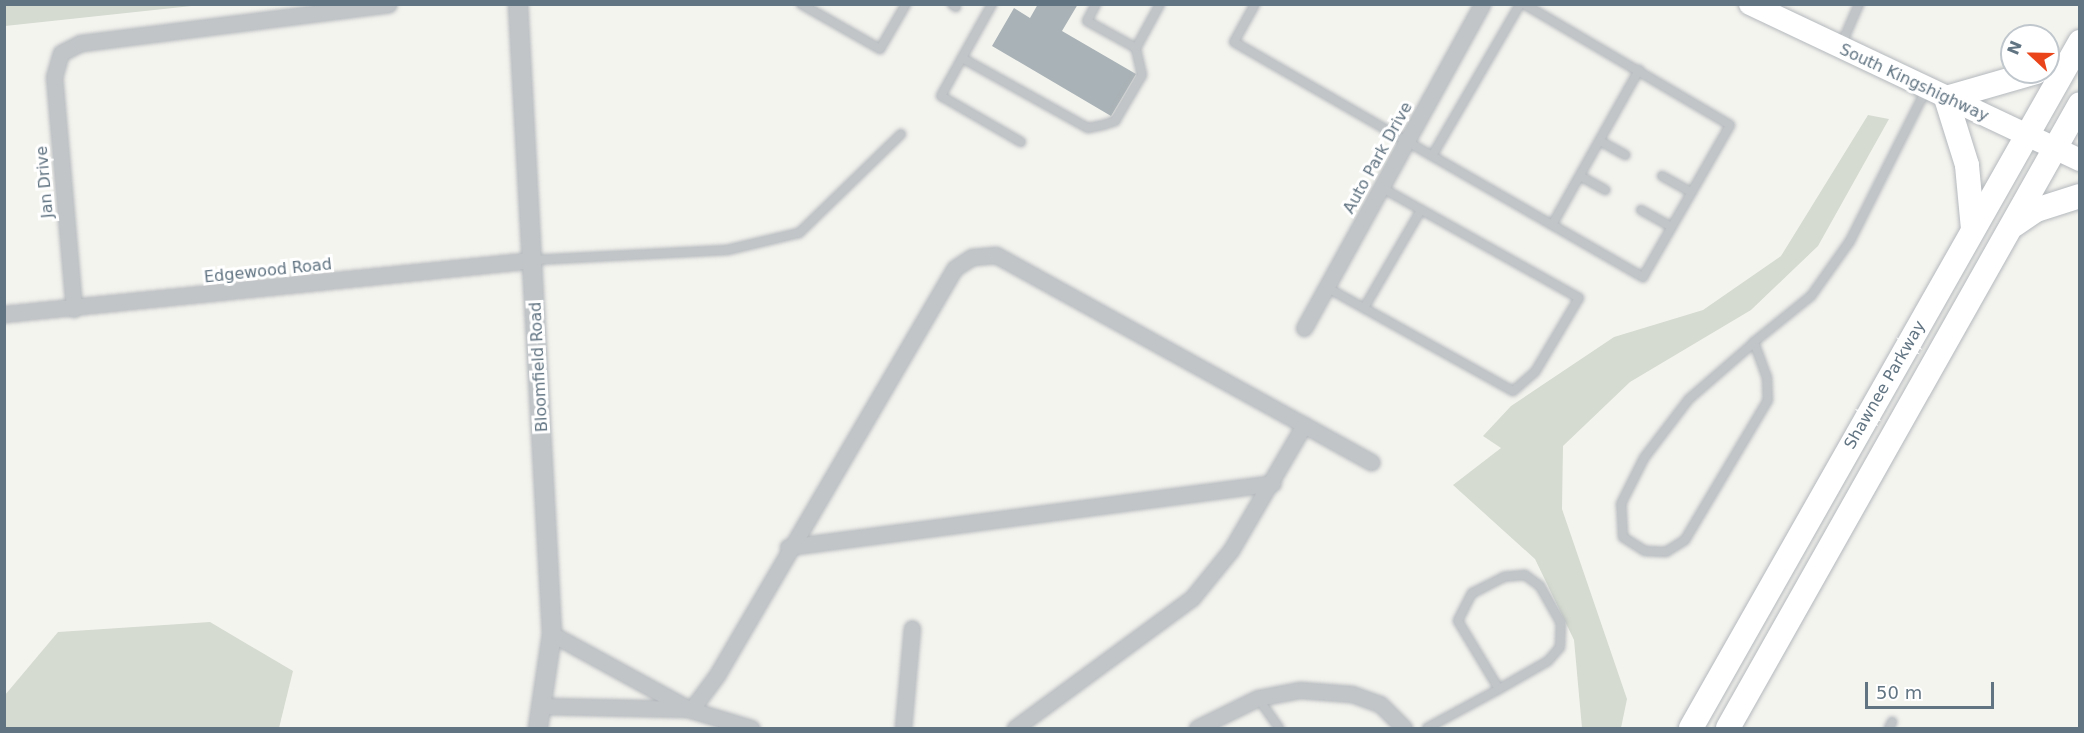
<!DOCTYPE html>
<html>
<head>
<meta charset="utf-8">
<style>
  body { margin:0 }
  #map { position:relative; width:2084px; height:733px; overflow:hidden; background:#f4f4ef; font-family:"DejaVu Sans",sans-serif }
  div>[style] { position:absolute }
  .green>* { inset:0; background:#d5dbd0 }
  .building>* { inset:0; background:#a9b2b6 }
  .roads { filter:drop-shadow(0 0 2px #b4b8bc) drop-shadow(0 0 2px #b4b8bc) }
  .service>* { height:8px; margin:-4px; padding:0 4px; transform-origin:4px; border-radius:4px; background:#c1c5c8 }
  .minor>* { height:15px; margin:-7.5px; padding:0 7.5px; transform-origin:7.5px; border-radius:7.5px; background:#c1c5c8 }
  .tertiary>* { height:18px; margin:-9px; padding:0 9px; transform-origin:9px; border-radius:9px; background:#c1c5c8 }
  .primary>* { height:22px; margin:-11px; padding:0 11px; transform-origin:11px; border-radius:11px; background:#fff }
  .trunk>* { height:24px; margin:-12px; padding:0 12px; transform-origin:12px; border-radius:12px; background:#fff }
  span { translate:-50% -50%; white-space:nowrap; text-align:center; line-height:1.15; -webkit-text-stroke:6px #fff; paint-order:stroke }
  .street-label { font-size:16px; color:#617482 }
  .frame { position:absolute; inset:0; border:6px solid #617482; pointer-events:none }
  .north { position:absolute; left:2000px; top:24px; width:60px; height:60px; box-sizing:border-box; background:#fff; border:2px solid #c0c7cd; border-radius:50%; rotate:292deg; font-size:16px; font-weight:700; line-height:24px; text-align:center; color:#617482 }
  .north::after { content:''; display:block; margin:auto; width:21px; height:27px; background:#e9441a; clip-path:polygon(50% 0,100% 100%,50% 72%,0 100%) }
  .scale { position:absolute; left:1865px; top:682px; width:129px; height:27px; box-sizing:border-box; border:3px solid #617482; border-top:0; padding-left:8px; font-size:18px; line-height:21px; white-space:nowrap; color:#617482; -webkit-text-stroke:4px #fff; paint-order:stroke }
</style>
</head>
<body>
<div id="map">
  <div class="green">
    <div style="clip-path:polygon(5px 4px,201px 4px,201px 5px,5px 26px)"></div>
    <div style="clip-path:polygon(1868px 115px,1889px 119px,1818px 246px,1751px 310px,1630px 382px,1563px 446px,1562px 509px,1627px 699px,1621px 728px,1582px 728px,1574px 640px,1535px 559px,1453px 485px,1501px 448px,1483px 436px,1511px 406px,1614px 337px,1703px 310px,1781px 256px)"></div>
    <div style="clip-path:polygon(210px 622px,293px 671px,279px 728px,5px 728px,5px 695px,58px 632px)"></div>
  </div>
  <div class="building">
    <div style="clip-path:polygon(1038px 4px,1078px 4px,1062px 31px,1136px 74px,1111px 116px,992px 46px,1014px 8px,1030px 18px)"></div>
  </div>
  <div class="roads">
    <div class="service">
      <div style="left:801px;top:4px;width:91px;rotate:29.7deg"></div>
      <div style="left:880px;top:49px;width:52px;rotate:-60deg"></div>
      <div style="left:952px;top:4px;width:5px;rotate:37deg"></div>
      <div style="left:1096px;top:4px;width:19px;rotate:118deg"></div>
      <div style="left:1087px;top:21px;width:56px;rotate:28.9deg"></div>
      <div style="left:1255px;top:4px;width:43px;rotate:118.9deg"></div>
      <div style="left:1234px;top:42px;width:472px;rotate:29.9deg"></div>
      <div style="left:1643px;top:277px;width:175px;rotate:-60.2deg"></div>
      <div style="left:1730px;top:125px;width:239px;rotate:-149.6deg"></div>
      <div style="left:1842px;top:43px;width:43px;rotate:-66.4deg"></div>
      <div style="left:962px;top:58px;width:62px;rotate:-60.9deg"></div>
      <div style="left:1600px;top:141px;width:29px;rotate:29deg"></div>
      <div style="left:1021px;top:142px;width:92px;rotate:-150.1deg"></div>
      <div style="left:941px;top:96px;width:43px;rotate:-61.1deg"></div>
      <div style="left:962px;top:58px;width:144px;rotate:29.1deg"></div>
      <div style="left:1088px;top:128px;width:15px;rotate:-11deg"></div>
      <div style="left:1103px;top:125px;width:13px;rotate:-18deg"></div>
      <div style="left:1115px;top:121px;width:53px;rotate:-59.6deg"></div>
      <div style="left:1142px;top:75px;width:28px;rotate:-103deg"></div>
      <div style="left:1136px;top:48px;width:50px;rotate:-61.4deg"></div>
      <div style="left:1432px;top:156px;width:176px;rotate:-59.9deg"></div>
      <div style="left:1580px;top:176px;width:29px;rotate:29deg"></div>
      <div style="left:1662px;top:176px;width:33px;rotate:29deg"></div>
      <div style="left:1641px;top:210px;width:35px;rotate:29deg"></div>
      <div style="left:1552px;top:225px;width:178px;rotate:-60.7deg"></div>
      <div style="left:534px;top:260px;width:193px;rotate:-3deg"></div>
      <div style="left:727px;top:250px;width:74px;rotate:-13.3deg"></div>
      <div style="left:799px;top:233px;width:142px;rotate:-44.1deg"></div>
      <div style="left:1326px;top:287px;width:214px;rotate:29.1deg"></div>
      <div style="left:1513px;top:391px;width:29px;rotate:-41deg"></div>
      <div style="left:1535px;top:372px;width:86px;rotate:-59.3deg"></div>
      <div style="left:1579px;top:298px;width:226px;rotate:-150.8deg"></div>
      <div style="left:1364px;top:308px;width:113px;rotate:-59.8deg"></div>
      <div style="left:1754px;top:342px;width:37px;rotate:70deg"></div>
      <div style="left:1767px;top:377px;width:23px;rotate:88deg"></div>
      <div style="left:1768px;top:400px;width:163px;rotate:120.7deg"></div>
      <div style="left:1685px;top:540px;width:22px;rotate:148deg"></div>
      <div style="left:1666px;top:552px;width:21px;rotate:-177deg"></div>
      <div style="left:1645px;top:551px;width:26px;rotate:-148deg"></div>
      <div style="left:1623px;top:537px;width:33px;rotate:-93deg"></div>
      <div style="left:1621px;top:504px;width:51px;rotate:-63.4deg"></div>
      <div style="left:1644px;top:458px;width:74px;rotate:-52.7deg"></div>
      <div style="left:1689px;top:399px;width:79px;rotate:-40.9deg"></div>
      <div style="left:1749px;top:347px;width:7px;rotate:-45deg"></div>
      <div style="left:1754px;top:342px;width:73px;rotate:-38.9deg"></div>
      <div style="left:1811px;top:296px;width:67px;rotate:-54.7deg"></div>
      <div style="left:1850px;top:241px;width:169px;rotate:-63.3deg"></div>
      <div style="left:1258px;top:698px;width:37px;rotate:55deg"></div>
      <div style="left:1427px;top:728px;width:82px;rotate:-28.4deg"></div>
      <div style="left:1499px;top:689px;width:56px;rotate:-29.7deg"></div>
      <div style="left:1548px;top:661px;width:18px;rotate:-49deg"></div>
      <div style="left:1560px;top:647px;width:24px;rotate:-88deg"></div>
      <div style="left:1561px;top:623px;width:43px;rotate:-119.6deg"></div>
      <div style="left:1540px;top:586px;width:19px;rotate:-144deg"></div>
      <div style="left:1525px;top:575px;width:21px;rotate:175deg"></div>
      <div style="left:1504px;top:577px;width:36px;rotate:153deg"></div>
      <div style="left:1472px;top:593px;width:31px;rotate:117deg"></div>
      <div style="left:1458px;top:621px;width:79px;rotate:58.9deg"></div>
      <div style="left:1889px;top:728px;width:7px;rotate:-63deg"></div>
    </div>
    <div class="minor">
      <div style="left:74px;top:309px;width:233px;rotate:-94.9deg"></div>
      <div style="left:54px;top:77px;width:25px;rotate:-74deg"></div>
      <div style="left:61px;top:53px;width:22px;rotate:-27deg"></div>
      <div style="left:81px;top:43px;width:310px;rotate:-7.2deg"></div>
      <div style="left:4px;top:314px;width:533px;rotate:-5.82deg"></div>
      <div style="left:1304px;top:328px;width:370px;rotate:-61.2deg"></div>
      <div style="left:1304px;top:425px;width:77px;rotate:28.9deg"></div>
      <div style="left:788px;top:547px;width:489px;rotate:-7.5deg"></div>
      <div style="left:552px;top:634px;width:158px;rotate:28.7deg"></div>
      <div style="left:691px;top:710px;width:63px;rotate:16.7deg"></div>
      <div style="left:542px;top:706px;width:146px;rotate:1.2deg"></div>
      <div style="left:691px;top:710px;width:44px;rotate:-53.4deg"></div>
      <div style="left:717px;top:675px;width:471px;rotate:-59.7deg"></div>
      <div style="left:955px;top:268px;width:20px;rotate:-33deg"></div>
      <div style="left:972px;top:257px;width:24px;rotate:-5deg"></div>
      <div style="left:996px;top:255px;width:352px;rotate:28.9deg"></div>
      <div style="left:1304px;top:425px;width:145px;rotate:120.3deg"></div>
      <div style="left:1231px;top:550px;width:62px;rotate:129.1deg"></div>
      <div style="left:1192px;top:598px;width:220px;rotate:143.7deg"></div>
      <div style="left:903px;top:728px;width:100px;rotate:-84.9deg"></div>
      <div style="left:1197px;top:728px;width:68px;rotate:-26.2deg"></div>
      <div style="left:1258px;top:698px;width:43px;rotate:-10.8deg"></div>
      <div style="left:1300px;top:690px;width:52px;rotate:4.4deg"></div>
      <div style="left:1352px;top:694px;width:30px;rotate:20deg"></div>
      <div style="left:1380px;top:704px;width:34px;rotate:45deg"></div>
    </div>
    <div class="tertiary">
      <div style="left:518px;top:4px;width:631px;rotate:86.91deg"></div>
      <div style="left:552px;top:634px;width:95px;rotate:98.5deg"></div>
    </div>
    <div class="primary">
      <div style="left:1750px;top:4px;width:365px;rotate:25.3deg"></div>
    </div>
    <div class="trunk">
      <div style="left:2014px;top:225px;width:27px;rotate:-34deg"></div>
      <div style="left:2036px;top:210px;width:46px;rotate:-17.7deg"></div>
      <div style="left:1973px;top:229px;width:64px;rotate:-95.4deg"></div>
      <div style="left:1967px;top:165px;width:70px;rotate:-107.4deg"></div>
      <div style="left:1946px;top:98px;width:94px;rotate:-16.1deg"></div>
      <div style="left:1691px;top:728px;width:789px;rotate:-60.44deg"></div>
      <div style="left:1728px;top:728px;width:716px;rotate:-60.57deg"></div>
    </div>
  </div>
  <div class="street-label">
    <span style="left:1914px;top:83px;rotate:25deg">South Kingshighway</span>
    <span style="left:1378px;top:158px;rotate:-61deg">Auto Park Drive</span>
    <span style="left:45px;top:182px;rotate:-95deg">Jan Drive</span>
    <span style="left:268px;top:271px;rotate:-6deg">Edgewood Road</span>
    <span style="left:539px;top:367px;rotate:-93deg">Bloomfield Road</span>
    <span style="left:1885px;top:385px;rotate:-60deg">Shawnee Parkway</span>
  </div>
  <div class="frame"></div>
  <div class="north">N</div>
  <div class="scale">50 m</div>
</div>
</body>
</html>
